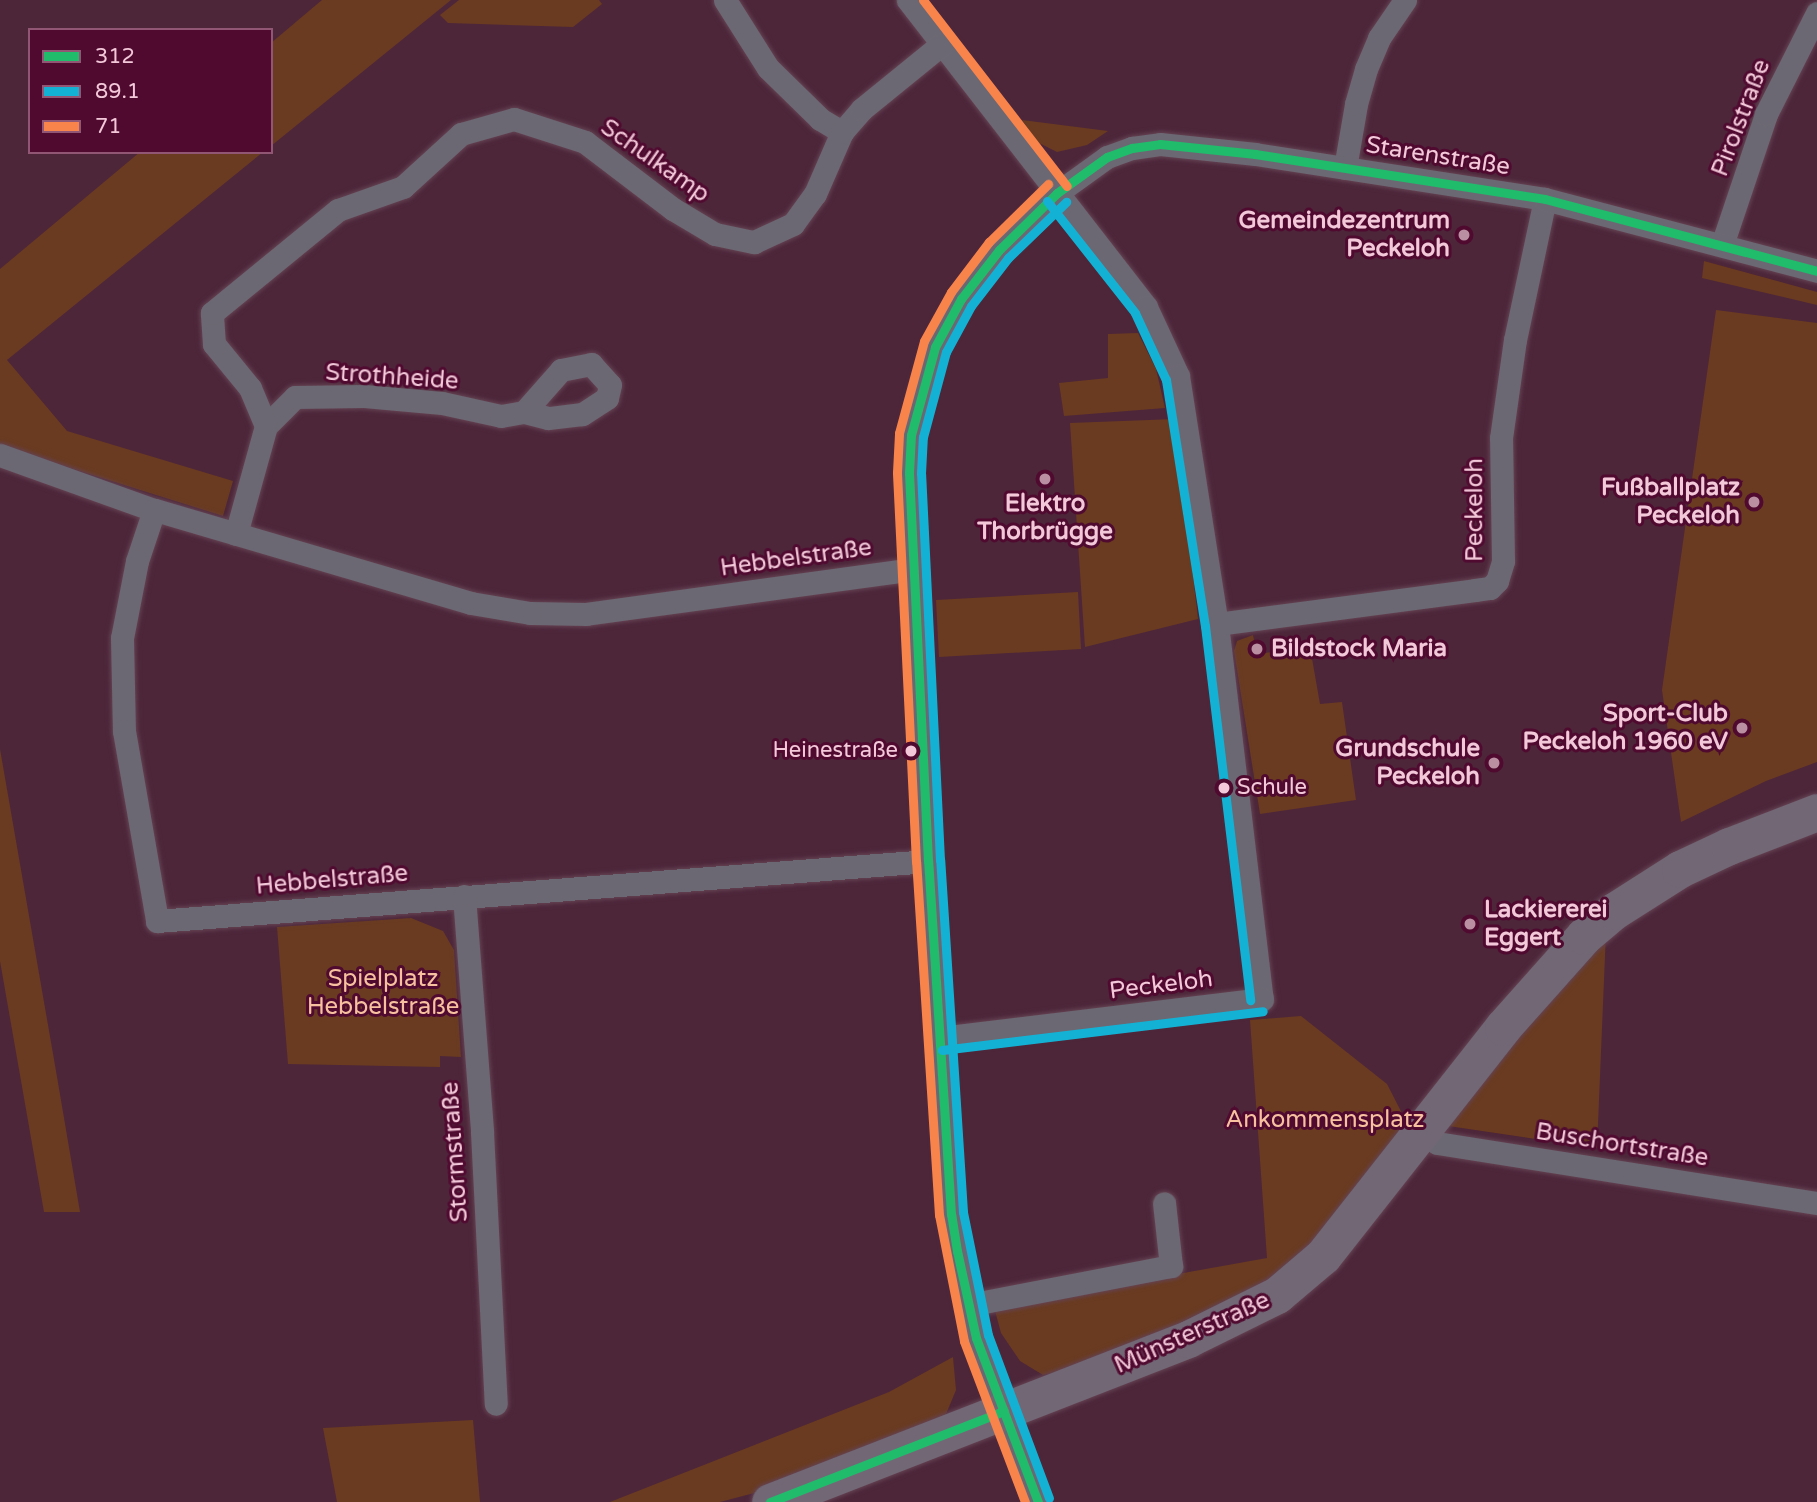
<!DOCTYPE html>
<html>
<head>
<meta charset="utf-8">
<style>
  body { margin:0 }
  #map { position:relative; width:1817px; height:1502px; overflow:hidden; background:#4d263a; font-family:"Varela Round",sans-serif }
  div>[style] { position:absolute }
  .green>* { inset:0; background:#6a3b20 }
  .roads { filter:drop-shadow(0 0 2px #644353) drop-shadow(0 0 2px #644353) }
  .street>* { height:23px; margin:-11.5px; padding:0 11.5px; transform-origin:11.5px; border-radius:11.5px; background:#6c6873 }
  .primary>* { height:37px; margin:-18.5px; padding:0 18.5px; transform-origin:18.5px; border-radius:18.5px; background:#726775 }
  .bus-1>* { height:9px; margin:-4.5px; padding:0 4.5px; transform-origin:4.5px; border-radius:4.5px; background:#20bc6c }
  .bus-2>* { height:9px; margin:-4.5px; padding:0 4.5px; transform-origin:4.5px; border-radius:4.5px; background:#13b2d5 }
  .bus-3>* { height:9px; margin:-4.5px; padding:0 4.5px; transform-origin:4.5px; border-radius:4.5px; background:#f8844c }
  .dots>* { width:19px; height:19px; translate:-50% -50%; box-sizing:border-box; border:4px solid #500a30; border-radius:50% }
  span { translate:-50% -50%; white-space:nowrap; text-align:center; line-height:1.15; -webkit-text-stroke:6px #500a30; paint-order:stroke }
  .bus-label { font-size:22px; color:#f3c8d9 }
  .right { translate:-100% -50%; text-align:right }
  .left { translate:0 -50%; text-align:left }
  .street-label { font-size:24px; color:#f3c8d9 }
  .poi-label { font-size:24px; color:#f3c8d9; font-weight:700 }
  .park-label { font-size:24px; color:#f7c19f }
  .legend { position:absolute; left:28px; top:28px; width:245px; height:126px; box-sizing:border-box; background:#500a30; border:2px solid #915674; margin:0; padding:9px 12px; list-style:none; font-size:21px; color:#f3c8d9 }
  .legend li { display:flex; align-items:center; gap:14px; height:35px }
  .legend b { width:35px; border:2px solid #915674 }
</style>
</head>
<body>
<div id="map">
  <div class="green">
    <div style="clip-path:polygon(322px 0,451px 0,271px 146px,271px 43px)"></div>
    <div style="clip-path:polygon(459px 0,599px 0,602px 4px,573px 27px,448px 23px,440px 15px)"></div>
    <div style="clip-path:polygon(1022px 120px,1108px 131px,1087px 145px,1057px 152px,1037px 142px)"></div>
    <div style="clip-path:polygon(140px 152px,263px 152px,7px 360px,67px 431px,233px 481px,223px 516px,0 446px,0 269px)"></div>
    <div style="clip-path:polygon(1704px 261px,1817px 292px,1817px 305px,1702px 278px)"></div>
    <div style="clip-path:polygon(1716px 310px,1817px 323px,1817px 762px,1766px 781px,1681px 822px,1662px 690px)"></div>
    <div style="clip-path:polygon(1138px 333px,1156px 369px,1165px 408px,1064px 416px,1059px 383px,1108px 378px,1108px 334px)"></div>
    <div style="clip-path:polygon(1175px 419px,1198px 619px,1085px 647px,1070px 423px)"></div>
    <div style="clip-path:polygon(1078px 592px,1081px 649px,939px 657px,936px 600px)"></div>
    <div style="clip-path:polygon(1253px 635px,1257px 654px,1310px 647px,1320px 704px,1342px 702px,1356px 800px,1260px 814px,1234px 651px,1237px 641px)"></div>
    <div style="clip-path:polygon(0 749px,56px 1071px,80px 1212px,44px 1212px,0 961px)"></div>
    <div style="clip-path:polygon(411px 918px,443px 931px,454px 950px,461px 1057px,440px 1056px,440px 1067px,288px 1064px,277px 927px)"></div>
    <div style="clip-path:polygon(1606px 932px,1597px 1148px,1448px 1126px,1579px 958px)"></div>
    <div style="clip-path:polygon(1301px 1016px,1387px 1084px,1408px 1125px,1297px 1264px,1259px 1292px,1073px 1368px,1043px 1375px,1020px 1361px,1001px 1333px,994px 1307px,1267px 1258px,1250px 1020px)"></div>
    <div style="clip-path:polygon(953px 1357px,956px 1390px,944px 1419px,758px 1492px,720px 1502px,610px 1502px,889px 1392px)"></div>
    <div style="clip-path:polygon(473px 1420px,480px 1502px,337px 1502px,323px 1428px)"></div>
  </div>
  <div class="roads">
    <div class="street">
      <div style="left:725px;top:0;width:80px;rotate:57.7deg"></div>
      <div style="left:768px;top:68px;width:73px;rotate:44.4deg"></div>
      <div style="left:820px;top:119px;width:26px;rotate:31deg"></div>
      <div style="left:908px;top:0;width:388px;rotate:52.2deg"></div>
      <div style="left:1146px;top:307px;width:76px;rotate:65.1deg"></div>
      <div style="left:1178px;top:376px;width:251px;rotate:81.1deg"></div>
      <div style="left:1217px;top:624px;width:378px;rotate:83.2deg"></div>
      <div style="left:1262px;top:999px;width:323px;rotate:173.1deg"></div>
      <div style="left:1345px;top:168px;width:65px;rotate:-80.2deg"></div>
      <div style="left:1356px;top:104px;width:36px;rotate:-74deg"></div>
      <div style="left:1366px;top:69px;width:34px;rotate:-67deg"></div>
      <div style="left:1379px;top:38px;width:46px;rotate:-55.6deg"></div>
      <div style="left:1722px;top:245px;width:138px;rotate:-71.4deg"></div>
      <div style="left:1766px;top:114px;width:113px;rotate:-63.2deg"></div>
      <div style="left:266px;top:426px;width:41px;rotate:-45deg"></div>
      <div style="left:295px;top:397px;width:69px;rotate:-0.8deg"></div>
      <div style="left:364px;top:396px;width:78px;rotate:5.1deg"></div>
      <div style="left:442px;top:403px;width:60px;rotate:12.4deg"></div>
      <div style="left:501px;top:416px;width:23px;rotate:-10deg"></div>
      <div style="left:524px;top:412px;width:56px;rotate:-48.6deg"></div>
      <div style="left:561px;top:370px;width:31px;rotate:-11deg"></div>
      <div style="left:591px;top:364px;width:28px;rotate:48deg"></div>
      <div style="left:610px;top:385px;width:13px;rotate:103deg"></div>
      <div style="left:607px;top:398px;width:30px;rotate:147deg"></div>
      <div style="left:582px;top:414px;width:34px;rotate:173deg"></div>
      <div style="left:548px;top:418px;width:25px;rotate:-166deg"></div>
      <div style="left:0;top:455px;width:164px;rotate:19.7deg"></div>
      <div style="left:236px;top:534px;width:112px;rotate:-74.5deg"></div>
      <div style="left:266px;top:426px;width:41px;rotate:-112.8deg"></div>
      <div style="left:250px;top:388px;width:57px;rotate:-129.3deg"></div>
      <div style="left:214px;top:344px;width:31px;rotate:-94deg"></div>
      <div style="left:212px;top:313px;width:163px;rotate:-39.3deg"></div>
      <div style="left:338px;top:210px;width:69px;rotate:-19.5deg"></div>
      <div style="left:403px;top:187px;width:79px;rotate:-42.4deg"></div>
      <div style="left:461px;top:134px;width:55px;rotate:-15.8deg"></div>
      <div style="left:514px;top:119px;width:75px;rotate:17.9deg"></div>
      <div style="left:585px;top:142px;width:111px;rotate:37.3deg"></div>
      <div style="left:673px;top:209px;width:49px;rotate:30.8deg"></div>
      <div style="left:715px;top:234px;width:40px;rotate:12deg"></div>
      <div style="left:754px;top:242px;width:43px;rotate:-24.8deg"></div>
      <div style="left:793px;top:224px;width:37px;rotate:-54deg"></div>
      <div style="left:815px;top:194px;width:68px;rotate:-66.5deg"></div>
      <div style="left:842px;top:132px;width:30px;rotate:-49deg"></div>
      <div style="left:862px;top:109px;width:103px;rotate:-39.1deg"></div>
      <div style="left:914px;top:569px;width:331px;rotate:172.2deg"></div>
      <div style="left:586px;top:614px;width:56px;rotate:-179deg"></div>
      <div style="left:530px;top:613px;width:60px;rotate:-170.4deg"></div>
      <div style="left:471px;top:603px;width:330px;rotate:-163.6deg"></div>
      <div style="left:154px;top:510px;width:54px;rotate:108.4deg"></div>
      <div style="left:137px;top:561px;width:78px;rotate:101deg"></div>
      <div style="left:122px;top:638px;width:93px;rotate:88.8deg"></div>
      <div style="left:124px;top:731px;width:193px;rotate:80.1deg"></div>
      <div style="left:157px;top:921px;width:773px;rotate:-4.45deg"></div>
      <div style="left:1217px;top:624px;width:260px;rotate:-7.5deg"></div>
      <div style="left:1475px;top:590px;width:15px;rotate:-8deg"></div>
      <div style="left:1490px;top:588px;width:10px;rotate:-45deg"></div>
      <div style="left:1497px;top:581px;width:21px;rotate:-73deg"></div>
      <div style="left:1503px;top:561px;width:123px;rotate:-90.9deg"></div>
      <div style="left:1501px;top:438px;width:99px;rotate:-81.9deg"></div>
      <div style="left:1515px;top:340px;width:144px;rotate:-78deg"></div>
      <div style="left:464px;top:896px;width:237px;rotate:85.6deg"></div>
      <div style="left:482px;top:1132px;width:272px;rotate:87.1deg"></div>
      <div style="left:1423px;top:1130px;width:19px;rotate:43deg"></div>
      <div style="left:1437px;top:1143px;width:385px;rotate:9deg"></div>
      <div style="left:968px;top:1305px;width:207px;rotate:-10.9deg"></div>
      <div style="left:1171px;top:1266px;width:63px;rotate:-96.3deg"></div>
      <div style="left:1038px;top:1502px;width:175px;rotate:-110.7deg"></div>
      <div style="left:976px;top:1338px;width:89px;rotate:-102.3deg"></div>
      <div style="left:957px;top:1251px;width:37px;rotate:-99deg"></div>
      <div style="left:951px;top:1214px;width:354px;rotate:-93.7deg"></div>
      <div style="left:928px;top:861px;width:388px;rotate:-92.8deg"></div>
      <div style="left:909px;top:473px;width:38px;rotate:-87deg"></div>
      <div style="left:911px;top:435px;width:44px;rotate:-76.9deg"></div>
      <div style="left:921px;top:392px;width:47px;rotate:-72.7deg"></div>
      <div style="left:935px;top:347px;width:55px;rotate:-61.6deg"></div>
      <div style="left:961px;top:299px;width:62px;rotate:-52.2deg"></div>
      <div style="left:999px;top:250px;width:81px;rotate:-44.5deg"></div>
      <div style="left:1057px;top:193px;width:62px;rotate:-35.8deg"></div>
      <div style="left:1107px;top:157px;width:27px;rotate:-20deg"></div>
      <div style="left:1132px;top:148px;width:28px;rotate:-8deg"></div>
      <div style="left:1160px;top:144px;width:96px;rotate:6deg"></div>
      <div style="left:1255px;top:154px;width:293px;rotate:8.8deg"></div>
      <div style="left:1545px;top:199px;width:281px;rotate:14.8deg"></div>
    </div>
    <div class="primary">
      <div style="left:770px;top:1502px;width:449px;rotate:-21.3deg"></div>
      <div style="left:1188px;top:1339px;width:99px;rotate:-26.3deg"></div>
      <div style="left:1277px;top:1295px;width:60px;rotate:-40.3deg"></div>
      <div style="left:1323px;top:1256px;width:291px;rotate:-51.8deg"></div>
      <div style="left:1503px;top:1027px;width:122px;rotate:-48.3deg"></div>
      <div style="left:1584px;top:936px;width:39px;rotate:-40deg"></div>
      <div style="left:1614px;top:911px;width:78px;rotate:-32.5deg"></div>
      <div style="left:1680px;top:869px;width:54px;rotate:-25.1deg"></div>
      <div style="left:1729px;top:846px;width:94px;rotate:-21.1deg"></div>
    </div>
  </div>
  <div class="bus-1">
    <div style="left:770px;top:1502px;width:251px;rotate:-21.3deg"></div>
    <div style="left:1038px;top:1502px;width:175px;rotate:-110.7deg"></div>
    <div style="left:976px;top:1338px;width:89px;rotate:-102.3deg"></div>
    <div style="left:957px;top:1251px;width:37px;rotate:-99deg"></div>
    <div style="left:951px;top:1214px;width:354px;rotate:-93.7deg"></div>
    <div style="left:928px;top:861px;width:388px;rotate:-92.8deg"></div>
    <div style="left:909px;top:473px;width:38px;rotate:-87deg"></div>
    <div style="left:911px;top:435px;width:91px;rotate:-74.7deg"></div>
    <div style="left:935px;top:347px;width:55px;rotate:-61.6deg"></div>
    <div style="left:961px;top:299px;width:62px;rotate:-52.2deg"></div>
    <div style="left:999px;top:250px;width:81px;rotate:-44.5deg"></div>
    <div style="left:1057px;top:193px;width:62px;rotate:-35.8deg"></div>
    <div style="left:1107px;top:157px;width:27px;rotate:-20deg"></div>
    <div style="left:1132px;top:148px;width:28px;rotate:-8deg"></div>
    <div style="left:1160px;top:144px;width:96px;rotate:6deg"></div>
    <div style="left:1255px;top:154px;width:293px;rotate:8.8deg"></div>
    <div style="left:1545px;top:199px;width:281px;rotate:14.8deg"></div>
  </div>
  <div class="bus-2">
    <div style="left:1047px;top:201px;width:142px;rotate:51.8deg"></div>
    <div style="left:1135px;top:313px;width:74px;rotate:65.2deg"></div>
    <div style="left:1166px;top:380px;width:249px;rotate:81deg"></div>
    <div style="left:1205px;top:626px;width:377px;rotate:83.1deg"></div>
    <div style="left:942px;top:1050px;width:323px;rotate:-6.9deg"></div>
    <div style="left:1049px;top:1498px;width:174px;rotate:-110.5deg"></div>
    <div style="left:988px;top:1335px;width:126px;rotate:-101.5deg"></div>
    <div style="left:963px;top:1212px;width:353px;rotate:-93.7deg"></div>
    <div style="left:940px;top:860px;width:387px;rotate:-92.8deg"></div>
    <div style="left:921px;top:473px;width:36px;rotate:-87deg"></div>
    <div style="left:923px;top:437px;width:88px;rotate:-74.9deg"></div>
    <div style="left:946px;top:352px;width:52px;rotate:-61.5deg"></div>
    <div style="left:971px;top:306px;width:61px;rotate:-52.4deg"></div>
    <div style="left:1008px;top:258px;width:81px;rotate:-44deg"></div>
  </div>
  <div class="bus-3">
    <div style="left:923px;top:0;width:235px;rotate:52.3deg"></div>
    <div style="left:1025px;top:1502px;width:172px;rotate:-110.8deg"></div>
    <div style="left:964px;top:1341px;width:128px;rotate:-101.2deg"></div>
    <div style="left:939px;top:1215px;width:354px;rotate:-93.7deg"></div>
    <div style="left:916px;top:862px;width:390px;rotate:-92.8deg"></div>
    <div style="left:897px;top:472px;width:39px;rotate:-87deg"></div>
    <div style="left:899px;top:433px;width:95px;rotate:-74.8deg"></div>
    <div style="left:924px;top:341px;width:56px;rotate:-61.1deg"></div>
    <div style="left:951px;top:292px;width:63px;rotate:-52.8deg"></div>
    <div style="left:989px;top:242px;width:83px;rotate:-44.5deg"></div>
  </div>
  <div class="dots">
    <div style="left:1464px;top:235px;background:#b98fa1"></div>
    <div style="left:1045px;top:479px;background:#b98fa1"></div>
    <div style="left:1754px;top:502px;background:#b98fa1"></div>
    <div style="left:1257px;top:649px;background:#b98fa1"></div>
    <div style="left:1742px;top:728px;background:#b98fa1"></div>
    <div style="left:911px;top:751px;background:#f3c8d9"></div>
    <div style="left:1494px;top:763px;background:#b98fa1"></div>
    <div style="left:1224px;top:788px;background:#f3c8d9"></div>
    <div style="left:1470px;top:924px;background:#b98fa1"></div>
  </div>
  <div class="bus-label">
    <span class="right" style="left:898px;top:751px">Heinestraße</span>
    <span class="left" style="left:1237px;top:788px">Schule</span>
  </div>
  <div class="street-label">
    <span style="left:1741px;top:118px;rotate:-69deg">Pirolstraße</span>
    <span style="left:1438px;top:156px;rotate:9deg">Starenstraße</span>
    <span style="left:655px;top:161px;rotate:35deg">Schulkamp</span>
    <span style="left:392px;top:377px;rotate:4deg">Strothheide</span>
    <span style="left:1475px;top:510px;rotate:-90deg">Peckeloh</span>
    <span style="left:796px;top:558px;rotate:-8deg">Hebbelstraße</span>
    <span style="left:332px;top:880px;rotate:-5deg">Hebbelstraße</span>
    <span style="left:1161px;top:985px;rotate:-7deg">Peckeloh</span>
    <span style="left:1622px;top:1145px;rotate:9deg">Buschortstraße</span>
    <span style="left:455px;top:1152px;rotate:-94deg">Stormstraße</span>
    <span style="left:1192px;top:1333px;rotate:-24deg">Münsterstraße</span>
  </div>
  <div class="poi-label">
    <span class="right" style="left:1450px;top:235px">Gemeindezentrum<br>Peckeloh</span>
    <span class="right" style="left:1740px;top:502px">Fußballplatz<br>Peckeloh</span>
    <span style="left:1045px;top:518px">Elektro<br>Thorbrügge</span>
    <span class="left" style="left:1271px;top:649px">Bildstock Maria</span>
    <span class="right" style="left:1728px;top:728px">Sport-Club<br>Peckeloh 1960 eV</span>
    <span class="right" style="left:1480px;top:763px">Grundschule<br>Peckeloh</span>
    <span class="left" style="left:1484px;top:924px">Lackiererei<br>Eggert</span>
  </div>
  <div class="park-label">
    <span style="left:383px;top:993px">Spielplatz<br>Hebbelstraße</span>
    <span style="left:1325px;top:1120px">Ankommensplatz</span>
  </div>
  <ul class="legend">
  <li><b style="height:9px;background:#20bc6c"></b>312</li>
  <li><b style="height:9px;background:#13b2d5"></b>89.1</li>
  <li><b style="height:9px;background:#f8844c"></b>71</li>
  </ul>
</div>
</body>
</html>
